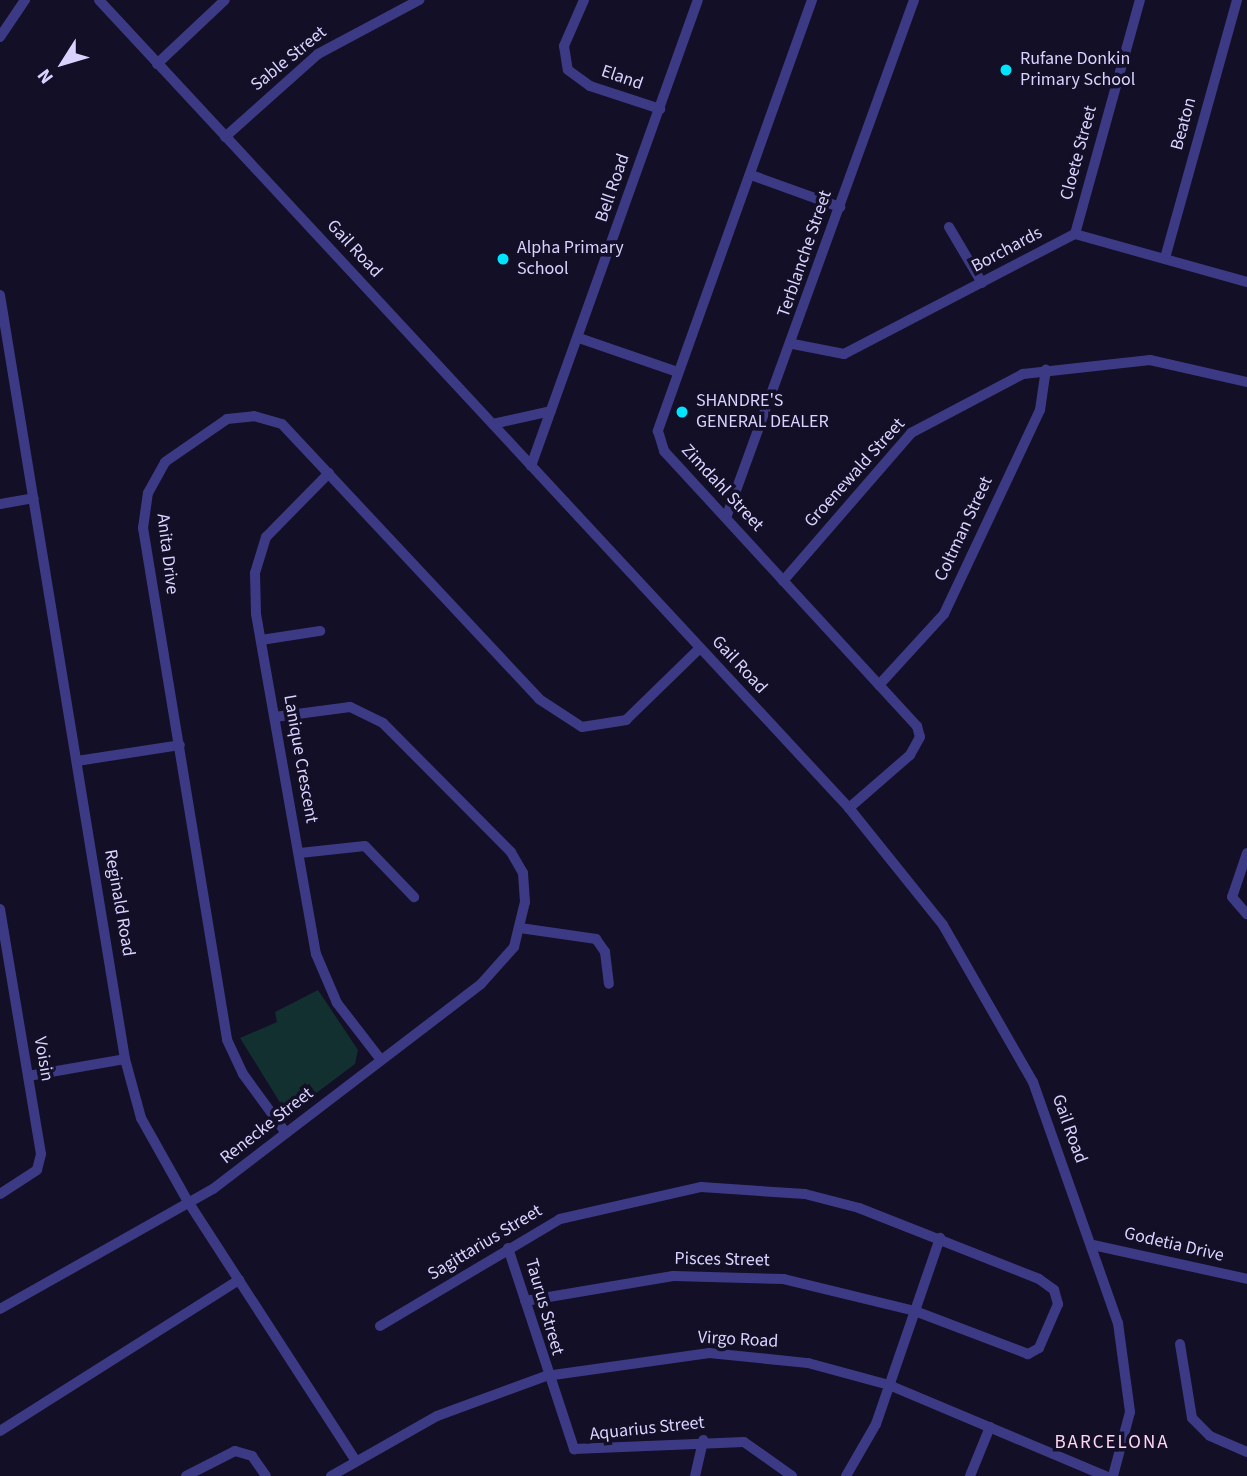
<!DOCTYPE html>
<html>
<head>
<meta charset="utf-8">
<style>
  body { margin:0 }
  #map { position:relative; width:1247px; height:1476px; overflow:hidden; background:#130f26; font-family:"Source Sans 3",sans-serif }
  div>[style] { position:absolute }
  .green>* { inset:0; background:#12302f }
  .minor>* { height:10px; margin:-5px; padding:0 5px; transform-origin:5px; border-radius:5px; background:#3d3a85 }
  .dots>* { width:19px; height:19px; translate:-50% -50%; box-sizing:border-box; border:4px solid #130f26; border-radius:50% }
  span { translate:-50% -50%; white-space:nowrap; text-align:center; line-height:1.15; -webkit-text-stroke:7px #130f26; paint-order:stroke }
  .street-label { font-size:18px; color:#d9d4ff }
  .poi-label { font-size:18px; color:#d9d4ff }
  .left { translate:0 -50%; text-align:left }
  .neighbourhood-label { font-size:19px; color:#ffd6f0; letter-spacing:2px }
  .north { position:absolute; left:28px; top:28px; width:70px; height:70px; -webkit-text-stroke:5px #130f26; paint-order:stroke; rotate:233deg; font-size:19px; font-weight:700; line-height:28px; text-align:center; color:#d9d4ff }
  .north::after { content:''; display:block; margin:auto; width:24px; height:32px; background:#d9d4ff; clip-path:polygon(50% 0,100% 100%,50% 72%,0 100%) }
</style>
</head>
<body>
<div id="map">
  <div class="green">
    <div style="clip-path:polygon(318px 990px,358px 1050px,355px 1064px,295px 1109px,284px 1109px,240px 1038px,277px 1022px,275px 1012px)"></div>
  </div>
  <div class="minor">
    <div style="left:99px;top:0;width:1102px;rotate:47.13deg"></div>
    <div style="left:849px;top:808px;width:150px;rotate:51.2deg"></div>
    <div style="left:943px;top:925px;width:181px;rotate:60.2deg"></div>
    <div style="left:1033px;top:1082px;width:256px;rotate:70.6deg"></div>
    <div style="left:1118px;top:1323px;width:90px;rotate:82.3deg"></div>
    <div style="left:1130px;top:1412px;width:66px;rotate:104.9deg"></div>
    <div style="left:584px;top:0;width:50px;rotate:113.5deg"></div>
    <div style="left:564px;top:46px;width:24px;rotate:81deg"></div>
    <div style="left:568px;top:70px;width:27px;rotate:36deg"></div>
    <div style="left:590px;top:86px;width:74px;rotate:18.2deg"></div>
    <div style="left:812px;top:0;width:458px;rotate:109.7deg"></div>
    <div style="left:658px;top:431px;width:21px;rotate:73deg"></div>
    <div style="left:664px;top:451px;width:374px;rotate:47.4deg"></div>
    <div style="left:917px;top:726px;width:11px;rotate:75deg"></div>
    <div style="left:920px;top:737px;width:21px;rotate:119deg"></div>
    <div style="left:910px;top:755px;width:81px;rotate:139deg"></div>
    <div style="left:0;top:37px;width:45px;rotate:-56deg"></div>
    <div style="left:157px;top:64px;width:93px;rotate:-43.3deg"></div>
    <div style="left:225px;top:137px;width:125px;rotate:-41.7deg"></div>
    <div style="left:318px;top:54px;width:115px;rotate:-28.1deg"></div>
    <div style="left:751px;top:175px;width:95px;rotate:19.8deg"></div>
    <div style="left:949px;top:227px;width:65px;rotate:59.5deg"></div>
    <div style="left:1075px;top:234px;width:243px;rotate:-74.5deg"></div>
    <div style="left:1165px;top:258px;width:268px;rotate:-74.4deg"></div>
    <div style="left:0;top:295px;width:774px;rotate:80.71deg"></div>
    <div style="left:125px;top:1059px;width:61px;rotate:74.8deg"></div>
    <div style="left:141px;top:1118px;width:94px;rotate:60.7deg"></div>
    <div style="left:187px;top:1200px;width:310px;rotate:57.1deg"></div>
    <div style="left:579px;top:338px;width:105px;rotate:19deg"></div>
    <div style="left:793px;top:344px;width:52px;rotate:11.1deg"></div>
    <div style="left:844px;top:354px;width:260px;rotate:-27.5deg"></div>
    <div style="left:1075px;top:234px;width:179px;rotate:15.6deg"></div>
    <div style="left:493px;top:424px;width:59px;rotate:-12.6deg"></div>
    <div style="left:531px;top:466px;width:495px;rotate:-70.3deg"></div>
    <div style="left:329px;top:473px;width:90px;rotate:134.5deg"></div>
    <div style="left:266px;top:537px;width:38px;rotate:107deg"></div>
    <div style="left:255px;top:573px;width:41px;rotate:88.6deg"></div>
    <div style="left:256px;top:614px;width:345px;rotate:80deg"></div>
    <div style="left:316px;top:954px;width:53px;rotate:66.8deg"></div>
    <div style="left:337px;top:1003px;width:72px;rotate:52.3deg"></div>
    <div style="left:0;top:504px;width:34px;rotate:-10deg"></div>
    <div style="left:726px;top:518px;width:551px;rotate:-70.05deg"></div>
    <div style="left:783px;top:581px;width:196px;rotate:-49.1deg"></div>
    <div style="left:911px;top:433px;width:127px;rotate:-27.8deg"></div>
    <div style="left:1023px;top:374px;width:128px;rotate:-6.3deg"></div>
    <div style="left:1150px;top:360px;width:99px;rotate:12.8deg"></div>
    <div style="left:261px;top:640px;width:60px;rotate:-8.7deg"></div>
    <div style="left:879px;top:685px;width:96px;rotate:-47.5deg"></div>
    <div style="left:944px;top:614px;width:225px;rotate:-64.8deg"></div>
    <div style="left:1040px;top:410px;width:41px;rotate:-81.7deg"></div>
    <div style="left:77px;top:761px;width:104px;rotate:-8.8deg"></div>
    <div style="left:300px;top:853px;width:65px;rotate:-6.1deg"></div>
    <div style="left:365px;top:846px;width:71px;rotate:46.1deg"></div>
    <div style="left:1247px;top:853px;width:46px;rotate:108.8deg"></div>
    <div style="left:1232px;top:897px;width:23px;rotate:49deg"></div>
    <div style="left:0;top:909px;width:248px;rotate:80.5deg"></div>
    <div style="left:41px;top:1154px;width:16px;rotate:104deg"></div>
    <div style="left:37px;top:1170px;width:44px;rotate:147deg"></div>
    <div style="left:520px;top:928px;width:77px;rotate:8.2deg"></div>
    <div style="left:596px;top:939px;width:16px;rotate:55deg"></div>
    <div style="left:605px;top:952px;width:32px;rotate:83deg"></div>
    <div style="left:28px;top:1076px;width:98px;rotate:-9.9deg"></div>
    <div style="left:286px;top:1133px;width:73px;rotate:-126.1deg"></div>
    <div style="left:243px;top:1074px;width:38px;rotate:-115deg"></div>
    <div style="left:227px;top:1039px;width:518px;rotate:-99.33deg"></div>
    <div style="left:143px;top:528px;width:35px;rotate:-82deg"></div>
    <div style="left:148px;top:493px;width:35px;rotate:-61deg"></div>
    <div style="left:165px;top:462px;width:75px;rotate:-34.7deg"></div>
    <div style="left:227px;top:419px;width:27px;rotate:-6deg"></div>
    <div style="left:254px;top:416px;width:29px;rotate:16deg"></div>
    <div style="left:282px;top:424px;width:376px;rotate:46.9deg"></div>
    <div style="left:539px;top:699px;width:51px;rotate:33.1deg"></div>
    <div style="left:582px;top:727px;width:45px;rotate:-9deg"></div>
    <div style="left:626px;top:720px;width:103px;rotate:-44.2deg"></div>
    <div style="left:1093px;top:1245px;width:158px;rotate:12.4deg"></div>
    <div style="left:508px;top:1248px;width:212px;rotate:71.8deg"></div>
    <div style="left:574px;top:1449px;width:170px;rotate:-2.4deg"></div>
    <div style="left:744px;top:1442px;width:59px;rotate:35.3deg"></div>
    <div style="left:0;top:1309px;width:244px;rotate:-29.4deg"></div>
    <div style="left:213px;top:1189px;width:337px;rotate:-37.4deg"></div>
    <div style="left:481px;top:984px;width:50px;rotate:-48.3deg"></div>
    <div style="left:514px;top:947px;width:46px;rotate:-76.3deg"></div>
    <div style="left:525px;top:902px;width:29px;rotate:-94deg"></div>
    <div style="left:523px;top:873px;width:24px;rotate:-120deg"></div>
    <div style="left:511px;top:852px;width:182px;rotate:-134.8deg"></div>
    <div style="left:383px;top:723px;width:37px;rotate:-154deg"></div>
    <div style="left:350px;top:707px;width:76px;rotate:172.4deg"></div>
    <div style="left:380px;top:1326px;width:209px;rotate:-30.7deg"></div>
    <div style="left:560px;top:1219px;width:145px;rotate:-12.8deg"></div>
    <div style="left:701px;top:1187px;width:104px;rotate:3.9deg"></div>
    <div style="left:805px;top:1194px;width:56px;rotate:14.5deg"></div>
    <div style="left:859px;top:1208px;width:193px;rotate:21.5deg"></div>
    <div style="left:1039px;top:1279px;width:19px;rotate:36deg"></div>
    <div style="left:1054px;top:1290px;width:15px;rotate:74deg"></div>
    <div style="left:1058px;top:1304px;width:48px;rotate:113.4deg"></div>
    <div style="left:1039px;top:1348px;width:13px;rotate:151deg"></div>
    <div style="left:1028px;top:1354px;width:121px;rotate:-159.2deg"></div>
    <div style="left:915px;top:1311px;width:135px;rotate:-166.3deg"></div>
    <div style="left:784px;top:1279px;width:111px;rotate:-178.5deg"></div>
    <div style="left:673px;top:1276px;width:150px;rotate:170.4deg"></div>
    <div style="left:1180px;top:1344px;width:75px;rotate:80.8deg"></div>
    <div style="left:1192px;top:1418px;width:25px;rotate:45deg"></div>
    <div style="left:1210px;top:1436px;width:40px;rotate:23.4deg"></div>
    <div style="left:0;top:1431px;width:283px;rotate:-32.3deg"></div>
    <div style="left:186px;top:1476px;width:55px;rotate:-27deg"></div>
    <div style="left:235px;top:1451px;width:18px;rotate:16deg"></div>
    <div style="left:252px;top:1456px;width:24px;rotate:55deg"></div>
    <div style="left:331px;top:1476px;width:122px;rotate:-29.5deg"></div>
    <div style="left:437px;top:1416px;width:116px;rotate:-20.2deg"></div>
    <div style="left:546px;top:1376px;width:165px;rotate:-8deg"></div>
    <div style="left:709px;top:1353px;width:100px;rotate:5.8deg"></div>
    <div style="left:808px;top:1363px;width:84px;rotate:15.2deg"></div>
    <div style="left:889px;top:1385px;width:235px;rotate:22.8deg"></div>
    <div style="left:695px;top:1476px;width:37px;rotate:-77deg"></div>
    <div style="left:846px;top:1476px;width:60px;rotate:-60deg"></div>
    <div style="left:876px;top:1424px;width:197px;rotate:-71deg"></div>
    <div style="left:970px;top:1476px;width:53px;rotate:-67.8deg"></div>
  </div>
  <div class="dots">
    <div style="left:1006px;top:70px;background:#00e5ff"></div>
    <div style="left:503px;top:259px;background:#00e5ff"></div>
    <div style="left:682px;top:412px;background:#00e5ff"></div>
  </div>
  <div class="street-label">
    <span style="left:289px;top:59px;rotate:-39deg">Sable Street</span>
    <span style="left:622px;top:78px;rotate:19deg">Eland</span>
    <span style="left:1184px;top:124px;rotate:-75deg">Beaton</span>
    <span style="left:1079px;top:153px;rotate:-75deg">Cloete Street</span>
    <span style="left:613px;top:188px;rotate:-71deg">Bell Road</span>
    <span style="left:354px;top:249px;rotate:47deg">Gail Road</span>
    <span style="left:1007px;top:250px;rotate:-28deg">Borchards</span>
    <span style="left:805px;top:254px;rotate:-71deg">Terblanche Street</span>
    <span style="left:855px;top:473px;rotate:-48deg">Groenewald Street</span>
    <span style="left:722px;top:488px;rotate:47deg">Zimdahl Street</span>
    <span style="left:964px;top:529px;rotate:-65deg">Coltman Street</span>
    <span style="left:167px;top:554px;rotate:83deg">Anita Drive</span>
    <span style="left:739px;top:665px;rotate:47deg">Gail Road</span>
    <span style="left:300px;top:759px;rotate:80deg">Lanique Crescent</span>
    <span style="left:119px;top:903px;rotate:80deg">Reginald Road</span>
    <span style="left:43px;top:1059px;rotate:80deg">Voisin</span>
    <span style="left:267px;top:1126px;rotate:-38deg">Renecke Street</span>
    <span style="left:1069px;top:1129px;rotate:70deg">Gail Road</span>
    <span style="left:485px;top:1243px;rotate:-31deg">Sagittarius Street</span>
    <span style="left:1174px;top:1245px;rotate:13deg">Godetia Drive</span>
    <span style="left:722px;top:1260px;rotate:1deg">Pisces Street</span>
    <span style="left:544px;top:1307px;rotate:74deg">Taurus Street</span>
    <span style="left:738px;top:1340px;rotate:3deg">Virgo Road</span>
    <span style="left:647px;top:1429px;rotate:-6deg">Aquarius Street</span>
  </div>
  <div class="poi-label">
    <span class="left" style="left:1020px;top:70px">Rufane Donkin<br>Primary School</span>
    <span class="left" style="left:517px;top:259px">Alpha Primary<br>School</span>
    <span class="left" style="left:696px;top:412px">SHANDRE'S<br>GENERAL DEALER</span>
  </div>
  <div class="neighbourhood-label">
    <span style="left:1112px;top:1443px">BARCELONA</span>
  </div>
  <div class="north">N</div>
</div>
</body>
</html>
